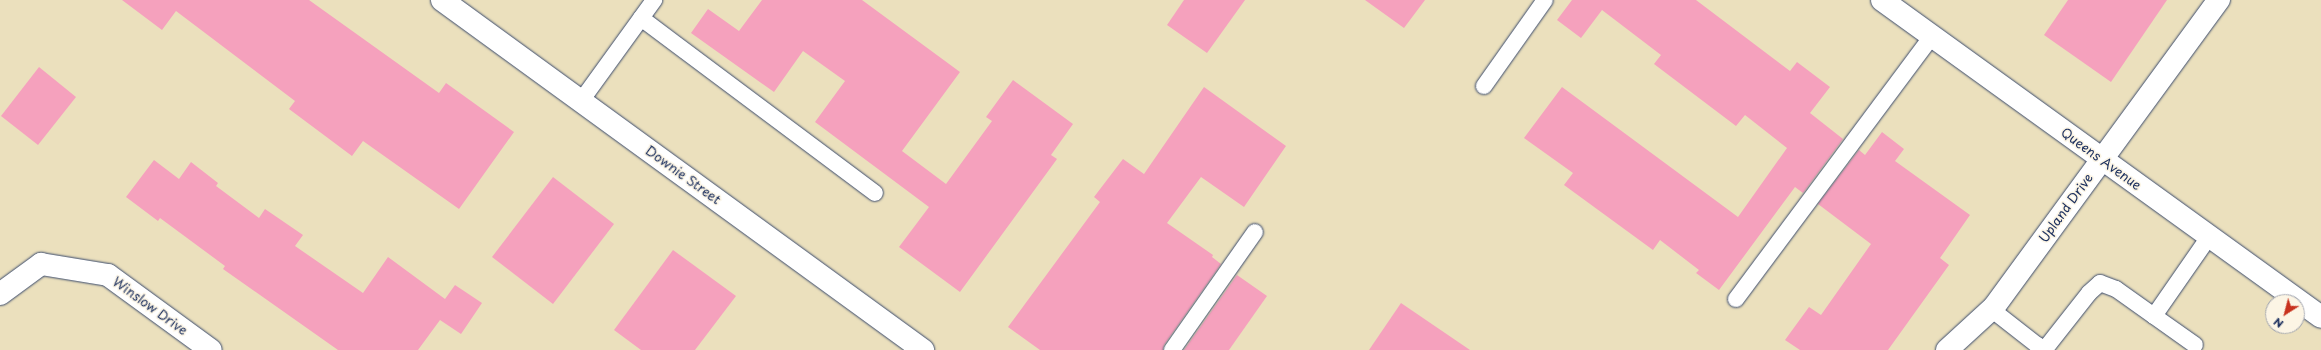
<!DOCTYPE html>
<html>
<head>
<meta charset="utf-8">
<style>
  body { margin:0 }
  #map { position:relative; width:2321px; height:350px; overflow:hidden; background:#ebe0bd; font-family:"Playpen Sans",sans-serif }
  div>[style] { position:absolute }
  .building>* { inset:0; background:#f5a1bd }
  .roads { filter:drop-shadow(0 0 1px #3a4a6c) drop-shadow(0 0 1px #3a4a6c) }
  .service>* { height:16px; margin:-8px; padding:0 8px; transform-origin:8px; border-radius:8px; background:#fff }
  .minor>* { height:22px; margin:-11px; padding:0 11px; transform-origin:11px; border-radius:11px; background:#fff }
  .secondary>* { height:22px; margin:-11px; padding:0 11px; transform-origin:11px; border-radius:11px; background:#fff }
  span { translate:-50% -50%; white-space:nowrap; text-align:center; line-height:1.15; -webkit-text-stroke:3px #fcf5e5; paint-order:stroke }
  .street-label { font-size:13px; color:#1b2f5e }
  .north { position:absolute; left:2265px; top:294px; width:40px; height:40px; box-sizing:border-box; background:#fcf5e5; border:1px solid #a2a6af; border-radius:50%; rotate:216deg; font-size:11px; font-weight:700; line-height:16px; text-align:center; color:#1b2f5e }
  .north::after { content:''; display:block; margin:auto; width:14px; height:18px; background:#c8321e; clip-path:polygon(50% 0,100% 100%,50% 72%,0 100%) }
</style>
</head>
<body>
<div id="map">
  <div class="building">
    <div style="clip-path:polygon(122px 0,309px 0,439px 93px,446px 83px,514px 132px,459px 209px,363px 141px,352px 156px,289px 109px,295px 101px,176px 11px,162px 30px)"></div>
    <div style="clip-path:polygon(762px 0,862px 0,960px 72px,902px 151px,946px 184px,992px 121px,986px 117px,1013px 80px,1073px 124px,1051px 155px,1057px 159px,960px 292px,899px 247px,929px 207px,815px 122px,845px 81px,803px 51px,774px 92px,691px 33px,708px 9px,739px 31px)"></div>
    <div style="clip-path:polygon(1184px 0,1245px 0,1207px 53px,1167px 25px)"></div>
    <div style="clip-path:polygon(1365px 0,1425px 0,1404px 28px)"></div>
    <div style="clip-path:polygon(1572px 0,1696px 0,1790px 71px,1797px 62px,1830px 87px,1810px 113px,1843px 139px,1803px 193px,1795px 187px,1719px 290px,1696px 273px,1699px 270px,1660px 240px,1653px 250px,1564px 185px,1573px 173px,1524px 138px,1562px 87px,1738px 217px,1787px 148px,1745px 115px,1736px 126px,1654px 64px,1661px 55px,1602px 10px,1581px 38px,1557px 20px)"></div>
    <div style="clip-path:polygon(2068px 0,2167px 0,2111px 82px,2044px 35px)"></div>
    <div style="clip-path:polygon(39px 67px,76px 97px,38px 145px,1px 116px)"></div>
    <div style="clip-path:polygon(1204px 87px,1286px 146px,1244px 207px,1201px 177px,1167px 223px,1213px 255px,1212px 257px,1221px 264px,1164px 345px,1163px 350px,1040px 350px,1008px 327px,1100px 202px,1094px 197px,1123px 159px,1144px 174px)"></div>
    <div style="clip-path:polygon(1882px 132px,1904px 149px,1895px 161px,1970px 215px,1940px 258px,1949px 265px,1888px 350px,1800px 350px,1785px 340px,1809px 307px,1821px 315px,1871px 244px,1818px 204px,1859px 150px,1865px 155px)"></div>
    <div style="clip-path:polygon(154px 160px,179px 179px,191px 162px,218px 183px,216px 186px,259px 218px,265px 209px,303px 235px,295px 246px,363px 293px,388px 257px,445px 299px,455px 285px,482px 303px,461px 334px,440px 320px,418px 350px,338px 350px,223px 269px,225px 266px,160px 218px,158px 221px,126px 197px)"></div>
    <div style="clip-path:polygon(553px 177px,614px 224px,553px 304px,492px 257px)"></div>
    <div style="clip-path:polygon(673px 250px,736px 296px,695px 350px,641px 350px,614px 330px)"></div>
    <div style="clip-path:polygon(1237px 275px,1267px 296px,1229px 350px,1184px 350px)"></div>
    <div style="clip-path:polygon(1401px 303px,1470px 350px,1369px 350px)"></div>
  </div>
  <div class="roads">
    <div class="service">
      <div style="left:641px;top:18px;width:292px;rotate:36.8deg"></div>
      <div style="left:1484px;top:86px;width:105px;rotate:-54.7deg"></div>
      <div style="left:581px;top:101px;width:125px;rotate:-54.1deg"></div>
      <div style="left:1736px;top:299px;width:328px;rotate:-53.3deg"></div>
      <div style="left:1991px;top:309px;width:58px;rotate:38deg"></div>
      <div style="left:2037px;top:345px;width:9px;rotate:27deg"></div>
      <div style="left:2045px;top:349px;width:71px;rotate:-51.8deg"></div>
      <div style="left:2089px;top:293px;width:15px;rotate:-42deg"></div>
      <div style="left:2100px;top:283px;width:17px;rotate:21deg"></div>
      <div style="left:2116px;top:289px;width:47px;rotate:35.4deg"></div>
      <div style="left:2154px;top:316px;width:96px;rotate:-55.2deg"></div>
      <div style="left:2154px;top:316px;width:50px;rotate:35.3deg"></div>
      <div style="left:1172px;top:350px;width:144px;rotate:-54.9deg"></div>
    </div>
    <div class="minor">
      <div style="left:442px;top:0;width:595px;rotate:36.04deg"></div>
      <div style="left:0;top:294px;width:51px;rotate:-36.2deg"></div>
      <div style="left:41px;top:264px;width:68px;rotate:9.3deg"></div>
      <div style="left:108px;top:275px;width:127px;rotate:36.1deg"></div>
      <div style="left:1947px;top:350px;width:64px;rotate:-42.5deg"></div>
      <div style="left:1994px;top:307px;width:381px;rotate:-53.8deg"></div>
    </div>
    <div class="secondary">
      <div style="left:1882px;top:0;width:541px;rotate:35.83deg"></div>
    </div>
  </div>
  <div class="street-label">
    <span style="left:2101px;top:159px;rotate:36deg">Queens Avenue</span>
    <span style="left:683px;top:175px;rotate:36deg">Downie Street</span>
    <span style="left:2066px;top:208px;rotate:-54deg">Upland Drive</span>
    <span style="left:150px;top:306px;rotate:36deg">Winslow Drive</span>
  </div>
  <div class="north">N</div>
</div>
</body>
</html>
